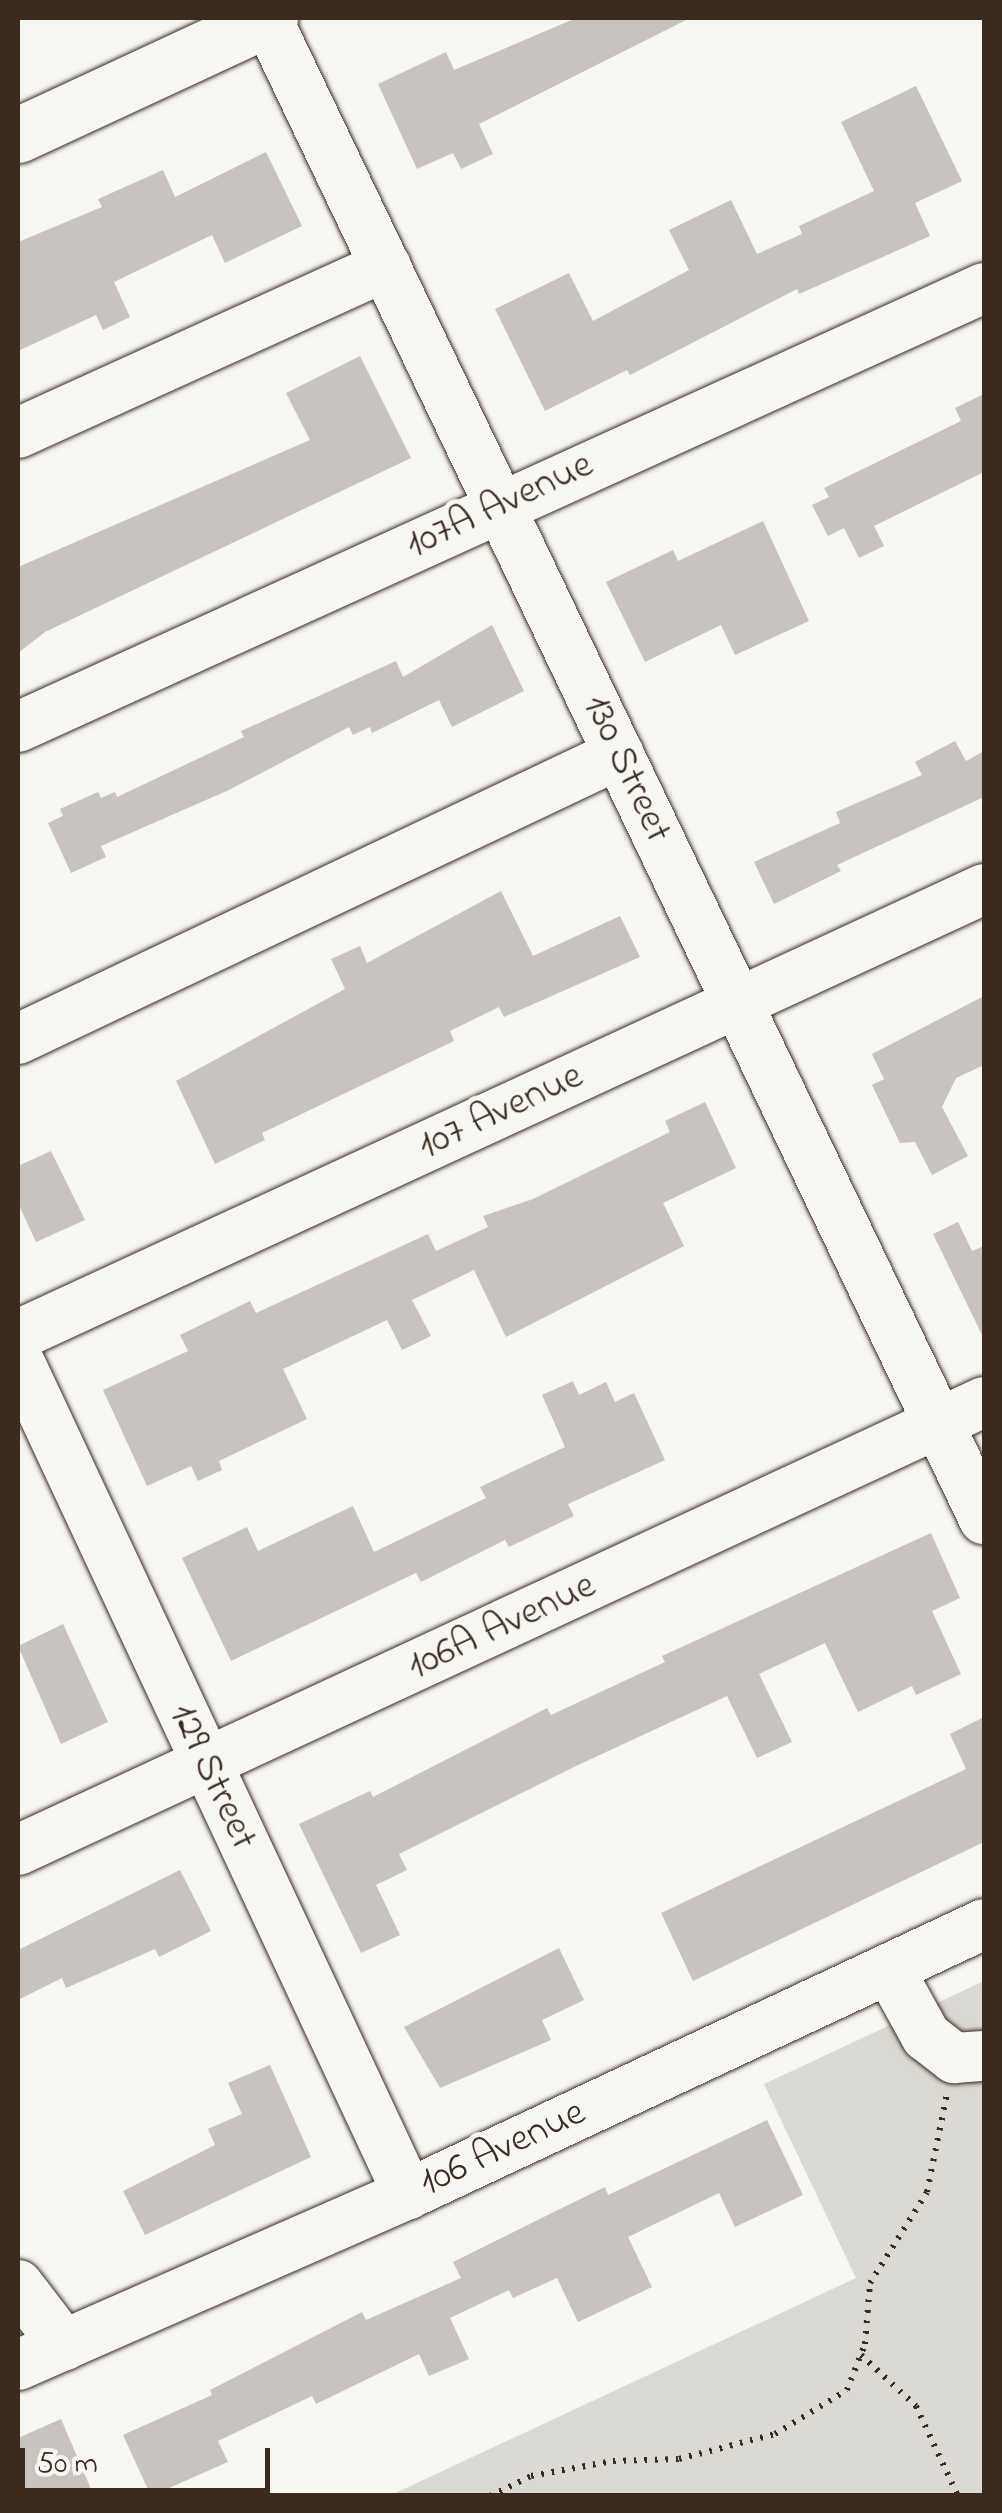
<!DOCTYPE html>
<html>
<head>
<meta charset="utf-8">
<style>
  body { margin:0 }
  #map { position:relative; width:1002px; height:2513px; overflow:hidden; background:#f6f6f2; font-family:"Indie Flower",sans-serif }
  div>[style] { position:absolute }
  .green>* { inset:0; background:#dad9d3 }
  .building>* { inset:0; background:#c8c3be }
  .path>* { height:6px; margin-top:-3px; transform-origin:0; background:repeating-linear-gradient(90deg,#3b2a1e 0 2.5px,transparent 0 10.5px) }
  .roads { filter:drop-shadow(0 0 2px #3b2a1e) drop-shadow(0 0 2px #3b2a1e) }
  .minor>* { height:50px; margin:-25px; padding:0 25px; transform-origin:25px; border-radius:25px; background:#f6f6f2 }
  .major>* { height:55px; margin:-27.5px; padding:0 27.5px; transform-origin:27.5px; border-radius:27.5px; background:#f6f6f2 }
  span { translate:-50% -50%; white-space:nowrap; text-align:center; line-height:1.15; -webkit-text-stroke:10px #f6f6f2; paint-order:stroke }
  .street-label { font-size:40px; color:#3b2a1e }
  .frame { position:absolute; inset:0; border:20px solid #3b2a1e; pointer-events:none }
  .scale { position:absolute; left:20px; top:2448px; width:250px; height:45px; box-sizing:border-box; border:5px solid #3b2a1e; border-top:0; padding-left:12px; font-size:30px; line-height:35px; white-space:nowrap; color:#3b2a1e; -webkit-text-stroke:8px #f6f6f2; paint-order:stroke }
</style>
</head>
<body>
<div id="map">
  <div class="green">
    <div style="clip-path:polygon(984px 1981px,984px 2495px,389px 2496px,856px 2278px,764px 2084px)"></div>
  </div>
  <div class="building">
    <div style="clip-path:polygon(576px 18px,690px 18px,479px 124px,493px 154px,461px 169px,453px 153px,417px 169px,378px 84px,446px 52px,454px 70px)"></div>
    <div style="clip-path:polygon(916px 86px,962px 181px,915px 203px,930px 236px,799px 294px,797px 289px,630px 375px,627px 370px,545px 411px,495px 309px,569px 273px,593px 321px,689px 270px,669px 230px,731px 200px,757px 254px,802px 234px,799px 226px,874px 191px,841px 122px)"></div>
    <div style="clip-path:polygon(266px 152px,302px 226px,225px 263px,212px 235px,114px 282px,130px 317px,103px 330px,96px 315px,18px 351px,18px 242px,102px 207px,98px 199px,163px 170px,175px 197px)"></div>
    <div style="clip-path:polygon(360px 356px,411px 458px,45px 632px,18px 653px,18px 567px,310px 440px,286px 393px)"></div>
    <div style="clip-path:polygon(984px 394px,984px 472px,874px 526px,884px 546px,859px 558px,844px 528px,828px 536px,812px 505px,829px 497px,824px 488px,961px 421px,955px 408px)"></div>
    <div style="clip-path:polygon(763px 521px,809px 621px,735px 655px,721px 625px,645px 662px,606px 582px,673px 550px,678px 561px)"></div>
    <div style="clip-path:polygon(492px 625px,524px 691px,452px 727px,439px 700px,372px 733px,370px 727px,353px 735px,349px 727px,229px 790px,101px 846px,106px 857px,71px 873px,48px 823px,63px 816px,60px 809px,98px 792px,101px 798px,115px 792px,117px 797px,244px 737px,241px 731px,396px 661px,403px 677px)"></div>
    <div style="clip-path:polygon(955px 741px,966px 761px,984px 751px,984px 797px,837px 865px,841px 871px,774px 904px,754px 862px,840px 823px,836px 812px,922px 775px,915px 762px)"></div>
    <div style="clip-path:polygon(501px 891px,533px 956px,620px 916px,640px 957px,504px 1017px,499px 1007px,450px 1031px,454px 1041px,262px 1133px,265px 1140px,215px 1164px,176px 1081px,345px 989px,331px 959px,360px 946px,367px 963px)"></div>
    <div style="clip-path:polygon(984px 996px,984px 1065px,956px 1078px,942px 1107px,968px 1156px,932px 1175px,915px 1142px,900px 1143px,872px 1085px,884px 1079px,872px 1054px)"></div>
    <div style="clip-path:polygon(705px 1102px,736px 1168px,663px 1203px,684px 1246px,506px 1337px,474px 1270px,412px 1300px,431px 1336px,402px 1350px,387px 1320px,283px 1369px,307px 1419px,219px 1461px,222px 1470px,198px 1481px,191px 1466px,147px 1486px,103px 1390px,188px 1351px,180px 1335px,250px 1301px,256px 1313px,428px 1234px,436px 1251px,488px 1227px,483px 1216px,533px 1199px,670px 1132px,665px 1121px)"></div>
    <div style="clip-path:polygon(51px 1151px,85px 1220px,36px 1242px,18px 1203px,18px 1166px)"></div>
    <div style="clip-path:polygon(958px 1222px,972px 1251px,984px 1246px,984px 1339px,933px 1234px)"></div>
    <div style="clip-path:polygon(573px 1381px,579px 1395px,606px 1382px,615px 1402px,634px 1393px,665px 1460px,568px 1504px,574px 1516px,509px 1547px,505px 1540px,421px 1582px,416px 1573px,231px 1661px,182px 1558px,247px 1527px,258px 1551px,353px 1506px,374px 1552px,486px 1498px,480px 1487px,565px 1447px,542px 1395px)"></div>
    <div style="clip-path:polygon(931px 1533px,960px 1598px,932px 1611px,961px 1674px,916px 1695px,912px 1686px,858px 1712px,825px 1643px,759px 1674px,792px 1742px,757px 1758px,727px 1696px,576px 1766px,399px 1854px,407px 1870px,376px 1885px,400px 1935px,361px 1953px,299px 1824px,370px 1791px,373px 1797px,547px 1708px,551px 1715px,665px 1662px,662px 1656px)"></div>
    <div style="clip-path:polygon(63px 1624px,108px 1722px,61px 1744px,18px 1646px)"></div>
    <div style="clip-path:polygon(984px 1717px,984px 1842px,693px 1981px,661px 1913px,966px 1769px,950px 1734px)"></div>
    <div style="clip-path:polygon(180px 1870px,211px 1931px,159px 1957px,155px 1949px,66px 1988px,62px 1978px,18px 2000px,18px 1950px)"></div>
    <div style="clip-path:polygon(559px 1948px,584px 2000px,542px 2020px,551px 2040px,440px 2088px,404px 2027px)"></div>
    <div style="clip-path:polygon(270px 2065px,311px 2157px,145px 2235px,123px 2191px,215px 2145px,208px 2129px,242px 2114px,228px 2083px)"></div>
    <div style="clip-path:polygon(767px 2120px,803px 2195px,735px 2227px,719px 2193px,628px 2237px,652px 2287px,578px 2322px,557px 2278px,513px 2298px,509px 2290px,450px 2318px,469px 2359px,429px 2376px,419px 2354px,316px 2404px,312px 2396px,218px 2441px,228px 2462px,151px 2496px,123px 2435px,212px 2395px,210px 2390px,362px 2312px,366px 2320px,461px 2278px,453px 2262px,562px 2208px,605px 2187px,608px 2195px)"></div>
    <div style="clip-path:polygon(61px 2419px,94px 2496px,18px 2496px,18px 2438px)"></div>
  </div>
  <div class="path">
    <div style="left:861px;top:2355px;width:75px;rotate:42.8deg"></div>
    <div style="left:916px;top:2406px;width:99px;rotate:65deg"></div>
    <div style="left:490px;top:2496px;width:46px;rotate:-26deg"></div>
    <div style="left:531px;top:2476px;width:83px;rotate:-10.4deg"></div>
    <div style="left:613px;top:2461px;width:66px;rotate:-1.7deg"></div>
    <div style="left:679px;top:2459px;width:99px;rotate:-14.6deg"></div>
    <div style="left:775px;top:2434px;width:84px;rotate:-31.4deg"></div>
    <div style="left:847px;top:2390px;width:49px;rotate:-68.6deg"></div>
    <div style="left:865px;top:2344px;width:61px;rotate:-85.3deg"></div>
    <div style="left:870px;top:2283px;width:107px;rotate:-57.9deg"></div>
    <div style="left:927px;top:2192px;width:100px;rotate:-78.5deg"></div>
  </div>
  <div class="roads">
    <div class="minor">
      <div style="left:267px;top:19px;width:1663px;rotate:64.45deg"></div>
      <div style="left:18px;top:433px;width:404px;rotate:-24.4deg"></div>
      <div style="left:18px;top:727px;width:1061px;rotate:-24.44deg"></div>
      <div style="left:18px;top:1039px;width:665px;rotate:-25.37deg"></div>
      <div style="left:18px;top:1335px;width:1064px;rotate:-24.78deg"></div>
      <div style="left:18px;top:1359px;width:922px;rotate:64.96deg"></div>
      <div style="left:18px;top:1850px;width:1065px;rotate:-24.88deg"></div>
      <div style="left:889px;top:1969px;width:77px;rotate:61.1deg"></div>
      <div style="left:926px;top:2036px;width:36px;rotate:38deg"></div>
      <div style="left:954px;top:2058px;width:30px;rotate:-4deg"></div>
      <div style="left:18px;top:2285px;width:76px;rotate:52.5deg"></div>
      <div style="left:18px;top:2365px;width:426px;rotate:-23.7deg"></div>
      <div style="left:408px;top:2194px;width:636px;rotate:-25.11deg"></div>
    </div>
    <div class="major">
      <div style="left:18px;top:135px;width:278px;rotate:-24.9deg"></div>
    </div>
  </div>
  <div class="street-label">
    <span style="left:500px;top:506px;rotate:-25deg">107A Avenue</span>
    <span style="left:626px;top:769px;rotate:65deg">130 Street</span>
    <span style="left:501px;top:1112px;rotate:-25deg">107 Avenue</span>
    <span style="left:502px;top:1627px;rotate:-25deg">106A Avenue</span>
    <span style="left:212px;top:1777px;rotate:65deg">129 Street</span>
    <span style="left:503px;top:2149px;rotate:-25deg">106 Avenue</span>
  </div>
  <div class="frame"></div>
  <div class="scale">50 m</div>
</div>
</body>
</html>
